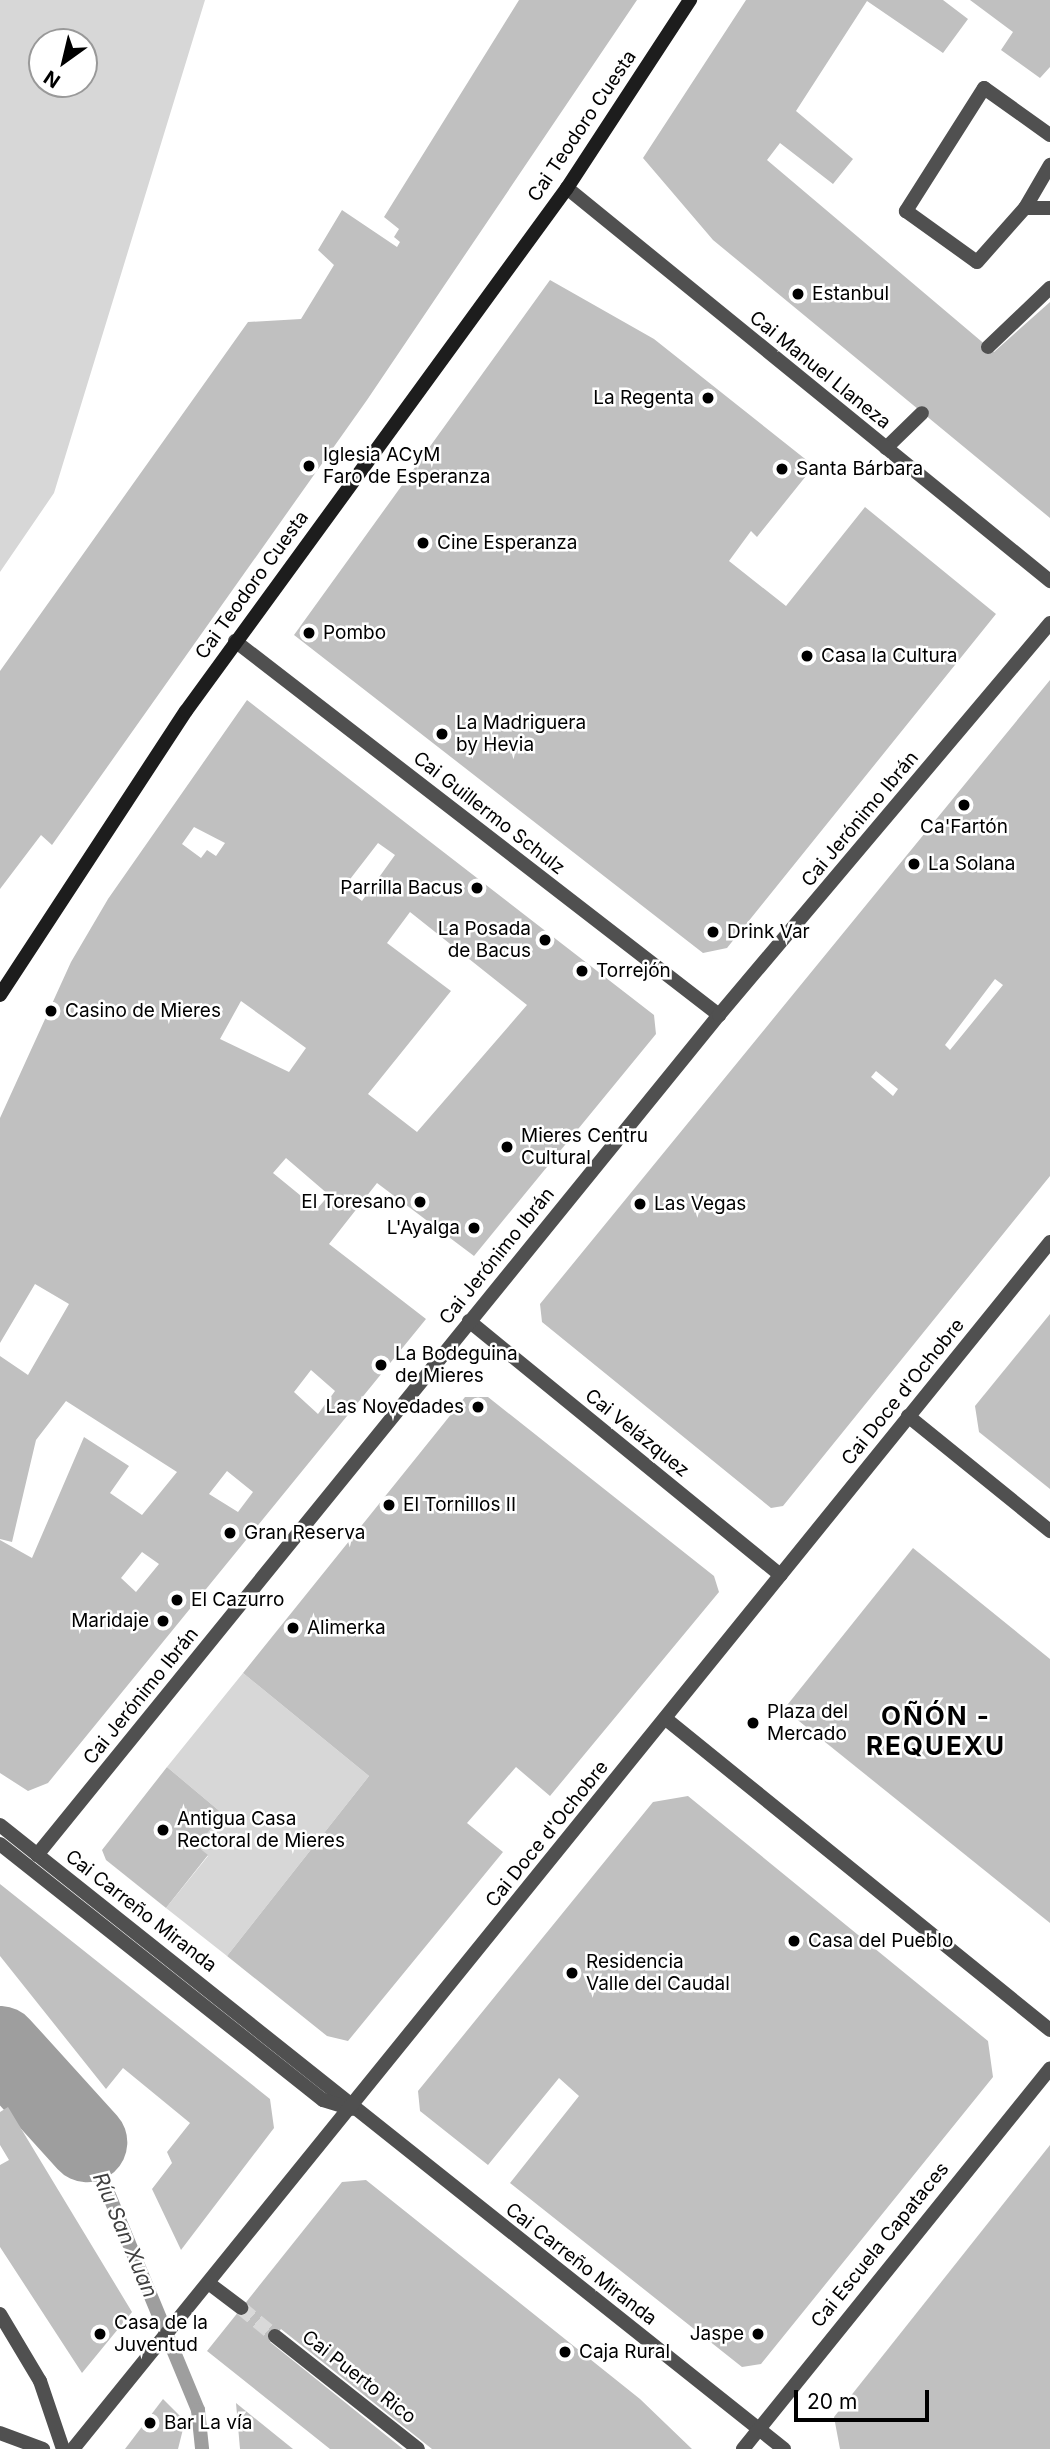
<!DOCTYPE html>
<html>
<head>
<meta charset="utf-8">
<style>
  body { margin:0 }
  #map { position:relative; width:1050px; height:2449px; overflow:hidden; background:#fff; font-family:Inter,sans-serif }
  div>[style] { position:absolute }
  .green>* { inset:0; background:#d7d7d7 }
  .stream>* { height:14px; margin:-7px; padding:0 7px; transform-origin:7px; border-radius:7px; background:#9e9e9e }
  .river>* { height:80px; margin:-40px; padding:0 40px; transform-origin:40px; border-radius:40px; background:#9e9e9e }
  .building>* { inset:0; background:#c0c0c0 }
  .street-tunnel>* { height:14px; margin-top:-7px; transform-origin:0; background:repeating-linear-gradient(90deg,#d9d9d9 0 14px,transparent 0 21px) }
  .lane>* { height:14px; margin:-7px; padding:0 7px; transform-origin:7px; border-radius:7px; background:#505050 }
  .street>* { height:14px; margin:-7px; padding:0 7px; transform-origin:7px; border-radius:7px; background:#505050 }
  .secondary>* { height:14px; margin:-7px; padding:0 7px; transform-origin:7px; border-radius:7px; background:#1d1d1d }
  .dots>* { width:19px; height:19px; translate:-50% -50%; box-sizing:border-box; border:4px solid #fff; border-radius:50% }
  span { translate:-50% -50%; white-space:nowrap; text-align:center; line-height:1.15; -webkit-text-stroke:5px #fff; paint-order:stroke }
  .street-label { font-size:19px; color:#000 }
  .poi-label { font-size:19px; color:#000 }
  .left { translate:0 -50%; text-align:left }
  .right { translate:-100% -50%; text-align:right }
  .water-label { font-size:21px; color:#3f3f3f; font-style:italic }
  .district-label { font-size:26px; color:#000; font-weight:700; letter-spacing:2px }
  .north { position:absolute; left:28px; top:28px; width:70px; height:70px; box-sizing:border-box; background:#fff; border:2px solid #999; border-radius:50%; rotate:214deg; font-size:19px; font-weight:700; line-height:28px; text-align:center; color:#000 }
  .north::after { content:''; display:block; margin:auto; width:24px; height:32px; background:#000; clip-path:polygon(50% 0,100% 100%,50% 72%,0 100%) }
  .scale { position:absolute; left:794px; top:2390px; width:135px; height:32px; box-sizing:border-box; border:4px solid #000; border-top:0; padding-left:9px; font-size:21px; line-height:24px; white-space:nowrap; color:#000; -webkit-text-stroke:5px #fff; paint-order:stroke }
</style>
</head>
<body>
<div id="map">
  <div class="green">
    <div style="clip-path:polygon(evenodd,0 0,205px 0,54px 493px,0 572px,0 0,84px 42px,84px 84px,42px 84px,42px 42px,84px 42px)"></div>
    <div style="clip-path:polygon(243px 1673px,369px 1776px,227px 1956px,166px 1908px,208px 1856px,197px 1846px,223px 1814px,167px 1767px)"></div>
  </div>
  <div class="stream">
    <div style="left:87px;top:2142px;width:290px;rotate:67.5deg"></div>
    <div style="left:198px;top:2410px;width:39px;rotate:84deg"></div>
  </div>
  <div class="river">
    <div style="left:0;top:2046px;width:130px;rotate:47.8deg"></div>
  </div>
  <div class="building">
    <div style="clip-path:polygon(519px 0,637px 0,367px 400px,52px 845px,41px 835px,0 889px,0 671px,248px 322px,301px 319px,334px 265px,318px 250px,342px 210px,397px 247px,400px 242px,394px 237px,399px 229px,384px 217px)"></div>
    <div style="clip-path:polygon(746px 0,943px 0,968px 19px,943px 53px,867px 1px,796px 111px,853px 159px,833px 184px,780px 143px,767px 160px,994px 352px,1050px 302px,1050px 518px,713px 240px,643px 158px)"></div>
    <div style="clip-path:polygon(970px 0,1050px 0,1050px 67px,1040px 78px,1001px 50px,1013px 32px)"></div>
    <div style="clip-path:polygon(550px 280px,654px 339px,814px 466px,757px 537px,751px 531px,729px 561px,786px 606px,865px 507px,996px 614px,727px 948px,703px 953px,294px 635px)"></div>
    <div style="clip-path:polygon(evenodd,1050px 680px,1050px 1176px,783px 1506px,771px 1508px,542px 1322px,540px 1304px,1050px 680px,995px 979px,1003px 985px,950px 1050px,945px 1045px,995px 979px,1050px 680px,876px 1071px,898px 1089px,893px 1096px,871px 1077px,876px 1071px)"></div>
    <div style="clip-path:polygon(evenodd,247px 700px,654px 1015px,656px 1034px,474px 1256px,377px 1183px,329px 1244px,426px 1319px,48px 1783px,28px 1791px,0 1773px,0 1540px,32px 1558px,84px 1437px,129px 1466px,110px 1493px,142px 1515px,177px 1472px,66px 1401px,36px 1440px,12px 1542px,0 1539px,0 1356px,28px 1375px,69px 1304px,35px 1284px,0 1343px,0 1118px,71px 962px,108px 899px,247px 700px,194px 827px,225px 843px,216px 856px,207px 850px,201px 858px,182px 844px,194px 827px,247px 700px,378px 843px,395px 855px,362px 901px,344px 887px,378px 843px,247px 700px,410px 912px,527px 1005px,417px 1132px,368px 1094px,451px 991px,387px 943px,410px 912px,247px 700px,241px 1001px,306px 1048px,289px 1072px,220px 1039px,241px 1001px,247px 700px,286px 1158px,329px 1195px,317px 1209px,273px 1173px,286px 1158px,247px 700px,311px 1370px,335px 1391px,318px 1414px,294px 1392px,311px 1370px,247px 700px,227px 1471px,253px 1492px,238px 1512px,209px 1494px,227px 1471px,247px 700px,142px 1552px,159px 1564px,136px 1592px,121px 1578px,142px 1552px)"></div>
    <div style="clip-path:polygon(1050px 1314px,1050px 1489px,979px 1432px,975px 1406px)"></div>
    <div style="clip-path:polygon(465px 1397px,488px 1397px,714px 1576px,719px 1592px,550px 1796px,516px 1767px,467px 1823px,503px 1852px,348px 2041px,327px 2036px,227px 1956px,369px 1776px,243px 1673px)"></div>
    <div style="clip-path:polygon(913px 1548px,1050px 1659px,1050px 1923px,784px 1709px)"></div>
    <div style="clip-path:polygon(167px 1767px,223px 1814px,197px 1846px,208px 1855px,166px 1908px,106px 1860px,102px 1850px)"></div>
    <div style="clip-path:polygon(688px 1796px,988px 2041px,993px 2077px,761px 2364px,742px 2367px,510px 2183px,579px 2096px,559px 2078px,488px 2165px,420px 2111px,418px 2091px,653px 1802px)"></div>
    <div style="clip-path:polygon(0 1884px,270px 2099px,274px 2128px,181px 2250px,152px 2189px,172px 2163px,167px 2152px,190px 2123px,123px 2068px,106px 2089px,0 1956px)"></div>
    <div style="clip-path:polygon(8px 2107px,132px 2312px,82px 2373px,0 2247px,0 2165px,9px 2160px,0 2145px,0 2112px)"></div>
    <div style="clip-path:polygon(1050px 2145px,1050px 2449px,840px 2449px,834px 2417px)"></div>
    <div style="clip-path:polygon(366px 2180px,640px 2399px,692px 2449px,432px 2449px,281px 2329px,270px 2342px,403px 2449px,330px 2449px,207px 2351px,342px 2182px)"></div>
    <div style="clip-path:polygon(163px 2399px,185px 2421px,178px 2449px,125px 2449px)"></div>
    <div style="clip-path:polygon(236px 2403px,293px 2449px,240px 2449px)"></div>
  </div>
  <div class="street-tunnel">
    <div style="left:241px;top:2308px;width:44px;rotate:39.5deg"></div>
  </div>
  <div class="lane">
    <div style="left:1050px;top:135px;width:81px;rotate:-144.5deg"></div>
    <div style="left:984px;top:88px;width:146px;rotate:122.4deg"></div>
    <div style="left:906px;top:211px;width:87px;rotate:35.7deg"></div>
    <div style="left:977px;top:262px;width:72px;rotate:-48.4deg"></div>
    <div style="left:1025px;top:208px;width:50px;rotate:-59.8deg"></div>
    <div style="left:1025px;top:208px;width:25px"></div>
    <div style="left:988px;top:347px;width:86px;rotate:-43.6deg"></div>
    <div style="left:886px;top:448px;width:50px;rotate:-44.2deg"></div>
  </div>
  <div class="street">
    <div style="left:567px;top:188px;width:623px;rotate:39.13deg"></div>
    <div style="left:235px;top:641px;width:612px;rotate:37.69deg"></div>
    <div style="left:469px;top:1321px;width:402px;rotate:39.2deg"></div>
    <div style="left:908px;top:1416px;width:183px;rotate:39deg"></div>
    <div style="left:666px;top:1719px;width:494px;rotate:39deg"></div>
    <div style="left:0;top:1825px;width:1002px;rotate:38.52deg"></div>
    <div style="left:0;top:1844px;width:412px;rotate:38.4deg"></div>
    <div style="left:323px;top:2100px;width:30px;rotate:17deg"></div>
    <div style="left:37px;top:1855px;width:1082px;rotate:-50.93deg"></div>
    <div style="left:719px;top:1015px;width:513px;rotate:-49.82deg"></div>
    <div style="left:211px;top:2285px;width:38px;rotate:37deg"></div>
    <div style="left:0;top:2314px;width:78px;rotate:59.2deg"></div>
    <div style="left:40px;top:2381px;width:72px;rotate:71.3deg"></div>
    <div style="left:275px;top:2336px;width:182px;rotate:38.3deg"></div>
    <div style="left:0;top:2433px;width:46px;rotate:20.4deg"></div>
    <div style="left:73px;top:2449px;width:1553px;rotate:-51.01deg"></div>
    <div style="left:743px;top:2449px;width:489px;rotate:-51.1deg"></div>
  </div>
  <div class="secondary">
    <div style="left:0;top:995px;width:339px;rotate:-56.8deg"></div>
    <div style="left:186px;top:711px;width:647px;rotate:-53.93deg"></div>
    <div style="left:567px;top:188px;width:225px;rotate:-56.8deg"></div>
  </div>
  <div class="dots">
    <div style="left:798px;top:294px;background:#000"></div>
    <div style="left:708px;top:398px;background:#000"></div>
    <div style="left:309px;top:466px;background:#000"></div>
    <div style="left:782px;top:469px;background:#000"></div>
    <div style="left:423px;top:543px;background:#000"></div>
    <div style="left:309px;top:633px;background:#000"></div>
    <div style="left:807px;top:656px;background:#000"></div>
    <div style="left:442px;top:734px;background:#000"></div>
    <div style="left:964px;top:805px;background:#000"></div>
    <div style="left:914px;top:864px;background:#000"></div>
    <div style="left:477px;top:888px;background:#000"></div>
    <div style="left:713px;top:932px;background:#000"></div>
    <div style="left:545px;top:940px;background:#000"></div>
    <div style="left:582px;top:971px;background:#000"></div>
    <div style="left:51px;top:1011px;background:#000"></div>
    <div style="left:507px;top:1147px;background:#000"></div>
    <div style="left:420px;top:1202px;background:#000"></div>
    <div style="left:640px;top:1204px;background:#000"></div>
    <div style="left:474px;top:1228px;background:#000"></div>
    <div style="left:381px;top:1365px;background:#000"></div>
    <div style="left:478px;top:1407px;background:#000"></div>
    <div style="left:389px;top:1505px;background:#000"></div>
    <div style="left:230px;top:1533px;background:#000"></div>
    <div style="left:177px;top:1600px;background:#000"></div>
    <div style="left:163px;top:1621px;background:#000"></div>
    <div style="left:293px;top:1628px;background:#000"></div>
    <div style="left:753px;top:1723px;background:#000"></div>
    <div style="left:163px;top:1830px;background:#000"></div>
    <div style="left:794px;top:1941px;background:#000"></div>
    <div style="left:572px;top:1973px;background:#000"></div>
    <div style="left:100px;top:2334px;background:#000"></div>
    <div style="left:758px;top:2334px;background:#000"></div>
    <div style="left:565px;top:2352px;background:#000"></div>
    <div style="left:150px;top:2423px;background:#000"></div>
  </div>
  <div class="street-label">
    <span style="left:582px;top:126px;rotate:-56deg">Cai Teodoro Cuesta</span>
    <span style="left:820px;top:370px;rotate:39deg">Cai Manuel Llaneza</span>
    <span style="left:252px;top:585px;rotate:-54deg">Cai Teodoro Cuesta</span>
    <span style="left:489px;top:813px;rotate:38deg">Cai Guillermo Schulz</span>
    <span style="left:860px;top:819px;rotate:-50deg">Cai Jerónimo Ibrán</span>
    <span style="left:497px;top:1256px;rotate:-51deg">Cai Jerónimo Ibrán</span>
    <span style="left:903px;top:1392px;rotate:-51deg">Cai Doce d'Ochobre</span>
    <span style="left:637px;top:1433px;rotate:39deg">Cai Velázquez</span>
    <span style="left:141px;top:1696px;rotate:-51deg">Cai Jerónimo Ibrán</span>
    <span style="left:547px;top:1834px;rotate:-51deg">Cai Doce d'Ochobre</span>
    <span style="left:141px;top:1911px;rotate:38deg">Cai Carreño Miranda</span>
    <span style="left:880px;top:2245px;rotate:-51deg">Cai Escuela Capataces</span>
    <span style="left:581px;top:2264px;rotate:38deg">Cai Carreño Miranda</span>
    <span style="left:359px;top:2377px;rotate:38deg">Cai Puerto Rico</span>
  </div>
  <div class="poi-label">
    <span class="left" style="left:812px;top:294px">Estanbul</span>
    <span class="right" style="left:694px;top:398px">La Regenta</span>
    <span class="left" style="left:323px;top:466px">Iglesia ACyM<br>Faro de Esperanza</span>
    <span class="left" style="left:796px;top:469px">Santa Bárbara</span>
    <span class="left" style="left:437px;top:543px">Cine Esperanza</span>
    <span class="left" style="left:323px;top:633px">Pombo</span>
    <span class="left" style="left:821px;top:656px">Casa la Cultura</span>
    <span class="left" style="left:456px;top:734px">La Madriguera<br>by Hevia</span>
    <span style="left:964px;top:827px">Ca'Fartón</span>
    <span class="left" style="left:928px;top:864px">La Solana</span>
    <span class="right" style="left:463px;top:888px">Parrilla Bacus</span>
    <span class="right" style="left:531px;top:940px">La Posada<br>de Bacus</span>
    <span class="left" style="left:727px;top:932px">Drink Var</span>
    <span class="left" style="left:596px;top:971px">Torrejón</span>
    <span class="left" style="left:65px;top:1011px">Casino de Mieres</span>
    <span class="left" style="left:521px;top:1147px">Mieres Centru<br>Cultural</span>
    <span class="right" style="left:406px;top:1202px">El Toresano</span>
    <span class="left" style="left:654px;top:1204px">Las Vegas</span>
    <span class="right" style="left:460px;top:1228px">L'Ayalga</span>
    <span class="left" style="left:395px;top:1365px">La Bodeguina<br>de Mieres</span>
    <span class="right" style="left:464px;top:1407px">Las Novedades</span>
    <span class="left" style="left:403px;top:1505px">El Tornillos II</span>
    <span class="left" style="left:244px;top:1533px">Gran Reserva</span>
    <span class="left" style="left:191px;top:1600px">El Cazurro</span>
    <span class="right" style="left:149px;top:1621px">Maridaje</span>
    <span class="left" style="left:307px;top:1628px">Alimerka</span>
    <span class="left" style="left:767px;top:1723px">Plaza del<br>Mercado</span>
    <span class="left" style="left:177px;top:1830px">Antigua Casa<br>Rectoral de Mieres</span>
    <span class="left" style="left:808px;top:1941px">Casa del Pueblo</span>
    <span class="left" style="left:586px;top:1973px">Residencia<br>Valle del Caudal</span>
    <span class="left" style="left:114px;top:2334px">Casa de la<br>Juventud</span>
    <span class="right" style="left:744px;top:2334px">Jaspe</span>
    <span class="left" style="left:579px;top:2352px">Caja Rural</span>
    <span class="left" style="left:164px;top:2423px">Bar La vía</span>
  </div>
  <div class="water-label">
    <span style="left:125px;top:2235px;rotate:67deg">Ríu San Xuan</span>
  </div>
  <div class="district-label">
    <span style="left:936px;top:1731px">OÑÓN -<br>REQUEXU</span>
  </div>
  <div class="north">N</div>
  <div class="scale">20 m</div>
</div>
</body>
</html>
